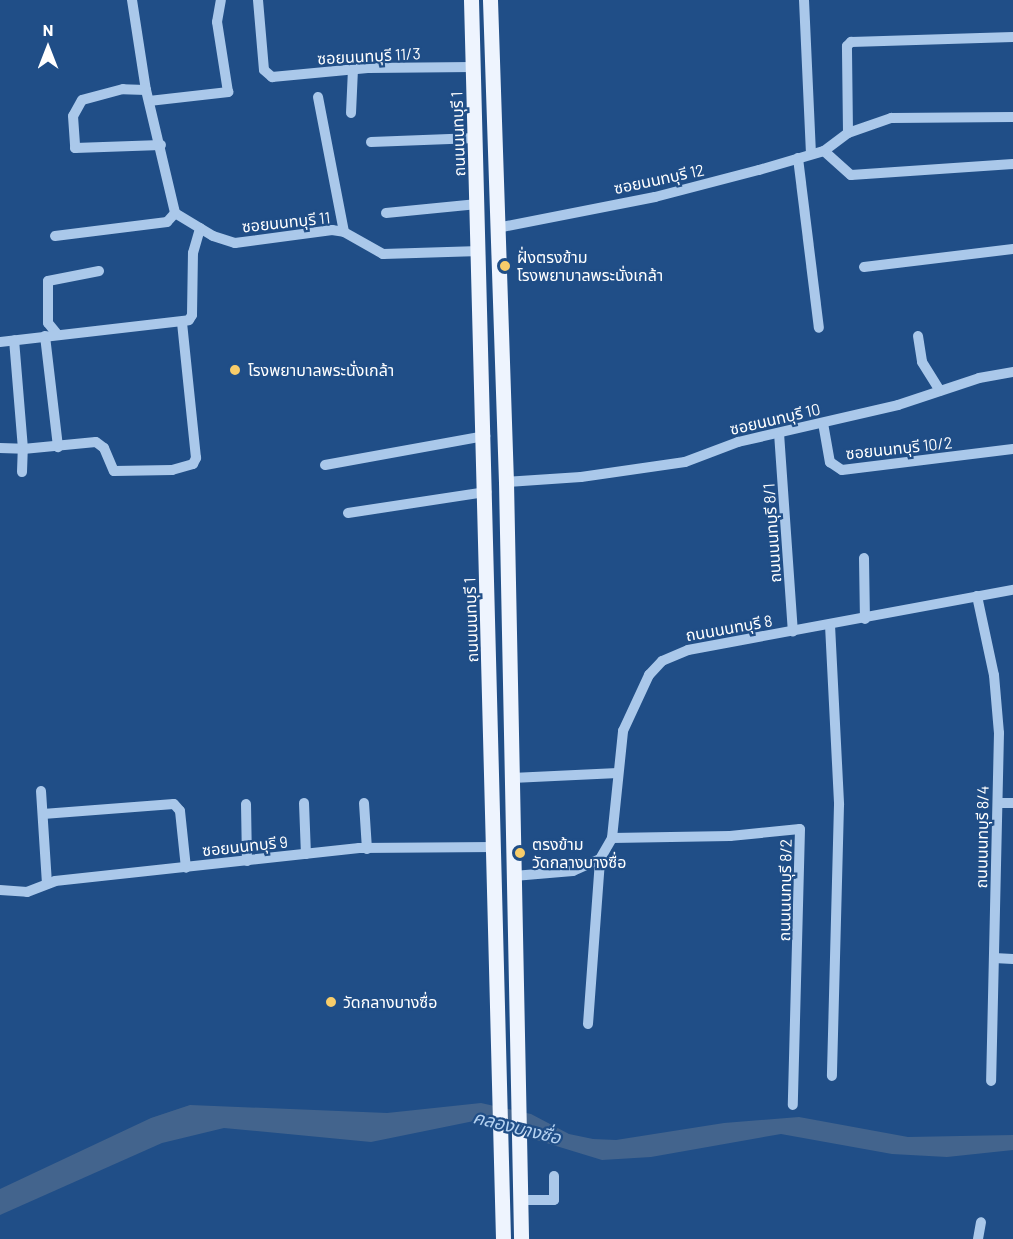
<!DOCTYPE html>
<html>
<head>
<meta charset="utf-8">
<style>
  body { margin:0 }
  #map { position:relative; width:1013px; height:1239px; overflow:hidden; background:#204e87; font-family:Barlow,"Noto Sans Thai",sans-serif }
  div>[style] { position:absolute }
  .water>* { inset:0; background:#43648d }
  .minor>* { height:10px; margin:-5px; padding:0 5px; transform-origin:5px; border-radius:5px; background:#aac8ea }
  .major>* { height:15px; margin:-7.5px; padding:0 7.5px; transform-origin:7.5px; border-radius:7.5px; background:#eef4fe }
  .dots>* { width:16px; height:16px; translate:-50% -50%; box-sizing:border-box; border:3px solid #204e87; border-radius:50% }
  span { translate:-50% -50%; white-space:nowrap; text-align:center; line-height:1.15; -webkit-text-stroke:4.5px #204e87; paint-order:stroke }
  .street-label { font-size:16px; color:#fff }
  .poi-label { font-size:16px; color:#fff }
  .left { translate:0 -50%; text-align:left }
  .water-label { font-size:18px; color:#b5d2f1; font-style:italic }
  .north { position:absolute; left:18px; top:18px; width:60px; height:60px; -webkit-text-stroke:4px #204e87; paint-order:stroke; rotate:0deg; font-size:16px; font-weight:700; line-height:24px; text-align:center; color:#fff }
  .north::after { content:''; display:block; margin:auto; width:21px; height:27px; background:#fff; clip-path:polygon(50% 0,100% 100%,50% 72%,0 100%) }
</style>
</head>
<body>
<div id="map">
  <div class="water">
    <div style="clip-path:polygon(481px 1103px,531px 1114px,569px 1134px,593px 1139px,616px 1140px,724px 1123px,799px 1117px,908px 1137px,1013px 1135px,1013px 1150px,947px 1157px,892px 1154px,781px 1134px,651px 1157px,602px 1160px,474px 1121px,371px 1142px,224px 1128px,162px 1143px,0 1215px,0 1189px,151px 1118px,190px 1105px,387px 1113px)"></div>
  </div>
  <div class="minor">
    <div style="left:132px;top:0;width:91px;rotate:81.2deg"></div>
    <div style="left:146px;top:90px;width:126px;rotate:76.7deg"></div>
    <div style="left:175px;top:213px;width:44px;rotate:31.2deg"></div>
    <div style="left:213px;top:236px;width:23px;rotate:18deg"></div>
    <div style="left:235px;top:243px;width:98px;rotate:-7.6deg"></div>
    <div style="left:332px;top:230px;width:12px;rotate:9deg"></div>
    <div style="left:344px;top:232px;width:45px;rotate:29.4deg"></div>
    <div style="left:383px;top:254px;width:97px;rotate:-1.8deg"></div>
    <div style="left:258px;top:0;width:70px;rotate:85.1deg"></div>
    <div style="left:264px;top:70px;width:11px;rotate:41deg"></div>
    <div style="left:272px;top:77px;width:96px;rotate:-5.4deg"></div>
    <div style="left:368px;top:68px;width:105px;rotate:-0.5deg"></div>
    <div style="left:804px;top:0;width:153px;rotate:87.4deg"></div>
    <div style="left:146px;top:90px;width:23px;rotate:-178deg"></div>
    <div style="left:123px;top:89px;width:42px;rotate:165deg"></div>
    <div style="left:82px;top:100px;width:18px;rotate:119deg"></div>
    <div style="left:73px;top:116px;width:32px;rotate:86deg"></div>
    <div style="left:75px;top:148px;width:86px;rotate:-2deg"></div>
    <div style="left:318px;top:97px;width:137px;rotate:79.1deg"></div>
    <div style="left:149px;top:101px;width:80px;rotate:-6.5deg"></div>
    <div style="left:228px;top:92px;width:71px;rotate:-98.9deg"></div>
    <div style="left:217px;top:22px;width:22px;rotate:-80deg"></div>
    <div style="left:351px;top:113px;width:44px;rotate:-87.4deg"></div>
    <div style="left:848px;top:133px;width:87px;rotate:-90.7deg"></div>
    <div style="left:847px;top:46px;width:6px;rotate:-45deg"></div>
    <div style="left:851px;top:42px;width:162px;rotate:-1.8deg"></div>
    <div style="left:371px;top:142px;width:105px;rotate:-2.2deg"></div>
    <div style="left:824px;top:151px;width:36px;rotate:42deg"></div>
    <div style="left:851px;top:175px;width:162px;rotate:-3.9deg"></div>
    <div style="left:798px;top:158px;width:171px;rotate:83deg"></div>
    <div style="left:386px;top:213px;width:92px;rotate:-5.6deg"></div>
    <div style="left:497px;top:228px;width:161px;rotate:-11.1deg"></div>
    <div style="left:655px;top:197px;width:107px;rotate:-14.6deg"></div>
    <div style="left:759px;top:170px;width:68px;rotate:-16.3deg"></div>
    <div style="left:824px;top:151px;width:30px;rotate:-37deg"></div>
    <div style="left:848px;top:133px;width:46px;rotate:-19.2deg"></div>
    <div style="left:891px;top:118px;width:122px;rotate:-0.5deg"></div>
    <div style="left:55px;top:236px;width:113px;rotate:-7.1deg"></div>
    <div style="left:167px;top:222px;width:12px;rotate:-48deg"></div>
    <div style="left:864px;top:267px;width:150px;rotate:-6.9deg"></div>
    <div style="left:57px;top:334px;width:14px;rotate:-129deg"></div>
    <div style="left:48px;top:323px;width:42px;rotate:-90deg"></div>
    <div style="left:48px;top:281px;width:52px;rotate:-11.1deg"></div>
    <div style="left:45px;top:336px;width:112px;rotate:83.3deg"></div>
    <div style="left:918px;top:336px;width:26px;rotate:81deg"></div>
    <div style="left:922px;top:362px;width:34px;rotate:58deg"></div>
    <div style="left:0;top:342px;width:190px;rotate:-6.6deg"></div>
    <div style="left:189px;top:320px;width:6px;rotate:-59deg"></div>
    <div style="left:192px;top:315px;width:62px;rotate:-89.1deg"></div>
    <div style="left:193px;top:253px;width:26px;rotate:-74deg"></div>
    <div style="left:823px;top:423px;width:40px;rotate:80deg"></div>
    <div style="left:830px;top:462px;width:14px;rotate:34deg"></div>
    <div style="left:842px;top:470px;width:172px;rotate:-7deg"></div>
    <div style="left:779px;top:433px;width:199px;rotate:86deg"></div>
    <div style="left:0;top:448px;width:23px;rotate:2deg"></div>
    <div style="left:23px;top:449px;width:109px;rotate:-94.7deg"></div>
    <div style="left:325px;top:465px;width:163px;rotate:-10.3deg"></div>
    <div style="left:22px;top:472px;width:23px;rotate:-88deg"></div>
    <div style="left:23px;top:449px;width:73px;rotate:-5.5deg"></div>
    <div style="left:96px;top:442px;width:10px;rotate:37deg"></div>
    <div style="left:104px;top:448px;width:25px;rotate:67deg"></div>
    <div style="left:114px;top:471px;width:58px;rotate:-1deg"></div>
    <div style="left:172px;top:470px;width:22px;rotate:-16deg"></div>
    <div style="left:193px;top:464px;width:7px;rotate:-63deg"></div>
    <div style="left:196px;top:458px;width:137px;rotate:-95.9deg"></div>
    <div style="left:506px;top:482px;width:75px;rotate:-3.8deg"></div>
    <div style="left:581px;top:477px;width:105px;rotate:-8.2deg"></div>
    <div style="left:685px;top:462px;width:57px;rotate:-20.7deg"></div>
    <div style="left:738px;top:442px;width:164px;rotate:-13deg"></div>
    <div style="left:898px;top:405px;width:85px;rotate:-18.4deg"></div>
    <div style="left:979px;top:378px;width:35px;rotate:-10deg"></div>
    <div style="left:348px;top:513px;width:140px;rotate:-8.7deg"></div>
    <div style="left:864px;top:558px;width:61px;rotate:89.1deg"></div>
    <div style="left:977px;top:596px;width:81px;rotate:77.9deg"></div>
    <div style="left:994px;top:675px;width:58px;rotate:85.1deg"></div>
    <div style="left:999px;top:733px;width:348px;rotate:91.3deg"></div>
    <div style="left:830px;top:625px;width:180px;rotate:87.1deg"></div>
    <div style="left:839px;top:805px;width:271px;rotate:91.5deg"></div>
    <div style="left:512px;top:778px;width:106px;rotate:-2.7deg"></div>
    <div style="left:41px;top:791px;width:93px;rotate:86.3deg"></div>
    <div style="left:304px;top:803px;width:51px;rotate:87.8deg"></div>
    <div style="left:364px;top:803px;width:46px;rotate:86.3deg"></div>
    <div style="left:998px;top:803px;width:15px"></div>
    <div style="left:246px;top:804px;width:57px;rotate:89deg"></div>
    <div style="left:43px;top:814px;width:131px;rotate:-4.4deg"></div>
    <div style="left:174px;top:804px;width:9px;rotate:49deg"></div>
    <div style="left:180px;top:811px;width:57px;rotate:84deg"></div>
    <div style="left:612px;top:838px;width:118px;rotate:-1deg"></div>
    <div style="left:730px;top:836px;width:70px;rotate:-5.7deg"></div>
    <div style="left:800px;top:829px;width:276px;rotate:91.5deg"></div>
    <div style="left:514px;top:876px;width:59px;rotate:-4.8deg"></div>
    <div style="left:573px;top:871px;width:30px;rotate:-24deg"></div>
    <div style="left:0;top:890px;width:27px;rotate:4deg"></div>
    <div style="left:27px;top:892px;width:30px;rotate:-21deg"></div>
    <div style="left:55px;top:881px;width:306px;rotate:-6.2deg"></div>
    <div style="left:359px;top:848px;width:136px;rotate:-0.4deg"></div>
    <div style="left:994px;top:958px;width:19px;rotate:3deg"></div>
    <div style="left:588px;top:1024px;width:165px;rotate:-85.8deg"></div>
    <div style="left:600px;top:859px;width:24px;rotate:-60deg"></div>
    <div style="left:612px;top:838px;width:108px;rotate:-84.1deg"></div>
    <div style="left:623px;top:731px;width:62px;rotate:-65.1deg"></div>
    <div style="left:649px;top:675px;width:19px;rotate:-47deg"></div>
    <div style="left:662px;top:661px;width:28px;rotate:-23deg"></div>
    <div style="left:688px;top:650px;width:330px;rotate:-10.5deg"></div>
    <div style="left:520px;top:1200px;width:34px"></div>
    <div style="left:554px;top:1200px;width:24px;rotate:-90deg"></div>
    <div style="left:978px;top:1239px;width:17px;rotate:-80deg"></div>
  </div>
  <div class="major">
    <div style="left:471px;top:0;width:1239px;rotate:88.52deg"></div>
    <div style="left:490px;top:0;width:482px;rotate:88.1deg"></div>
    <div style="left:506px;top:482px;width:757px;rotate:88.86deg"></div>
  </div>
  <div class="dots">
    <div style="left:505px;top:266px;background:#f8cd6a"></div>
    <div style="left:235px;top:370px;background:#f8cd6a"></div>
    <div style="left:520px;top:853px;background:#f8cd6a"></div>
    <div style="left:331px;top:1002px;background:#f8cd6a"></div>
  </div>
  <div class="street-label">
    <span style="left:369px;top:56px;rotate:-3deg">ซอยนนทบุรี 11/3</span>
    <span style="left:458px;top:134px;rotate:-92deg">ถนนนนทบุรี 1</span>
    <span style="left:659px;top:179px;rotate:-12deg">ซอยนนทบุรี 12</span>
    <span style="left:286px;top:222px;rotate:-6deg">ซอยนนทบุรี 11</span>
    <span style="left:775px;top:419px;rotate:-13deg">ซอยนนทบุรี 10</span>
    <span style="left:899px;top:448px;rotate:-6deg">ซอยนนทบุรี 10/2</span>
    <span style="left:772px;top:533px;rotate:-94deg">ถนนนนทบุรี 8/1</span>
    <span style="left:471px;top:620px;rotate:-92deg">ถนนนนทบุรี 1</span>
    <span style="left:729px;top:628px;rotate:-10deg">ถนนนนทบุรี 8</span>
    <span style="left:982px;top:837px;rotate:-89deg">ถนนนนทบุรี 8/4</span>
    <span style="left:245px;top:846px;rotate:-6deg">ซอยนนทบุรี 9</span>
    <span style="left:785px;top:890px;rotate:-89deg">ถนนนนทบุรี 8/2</span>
  </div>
  <div class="poi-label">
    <span class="left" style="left:517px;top:266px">ฝั่งตรงข้าม<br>โรงพยาบาลพระนั่งเกล้า</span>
    <span class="left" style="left:248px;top:370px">โรงพยาบาลพระนั่งเกล้า</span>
    <span class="left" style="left:532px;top:853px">ตรงข้าม<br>วัดกลางบางซื่อ</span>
    <span class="left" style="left:343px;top:1002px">วัดกลางบางซื่อ</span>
  </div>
  <div class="water-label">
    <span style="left:517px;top:1127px;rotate:14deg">คลองบางซื่อ</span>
  </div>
  <div class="north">N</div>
</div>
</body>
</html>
